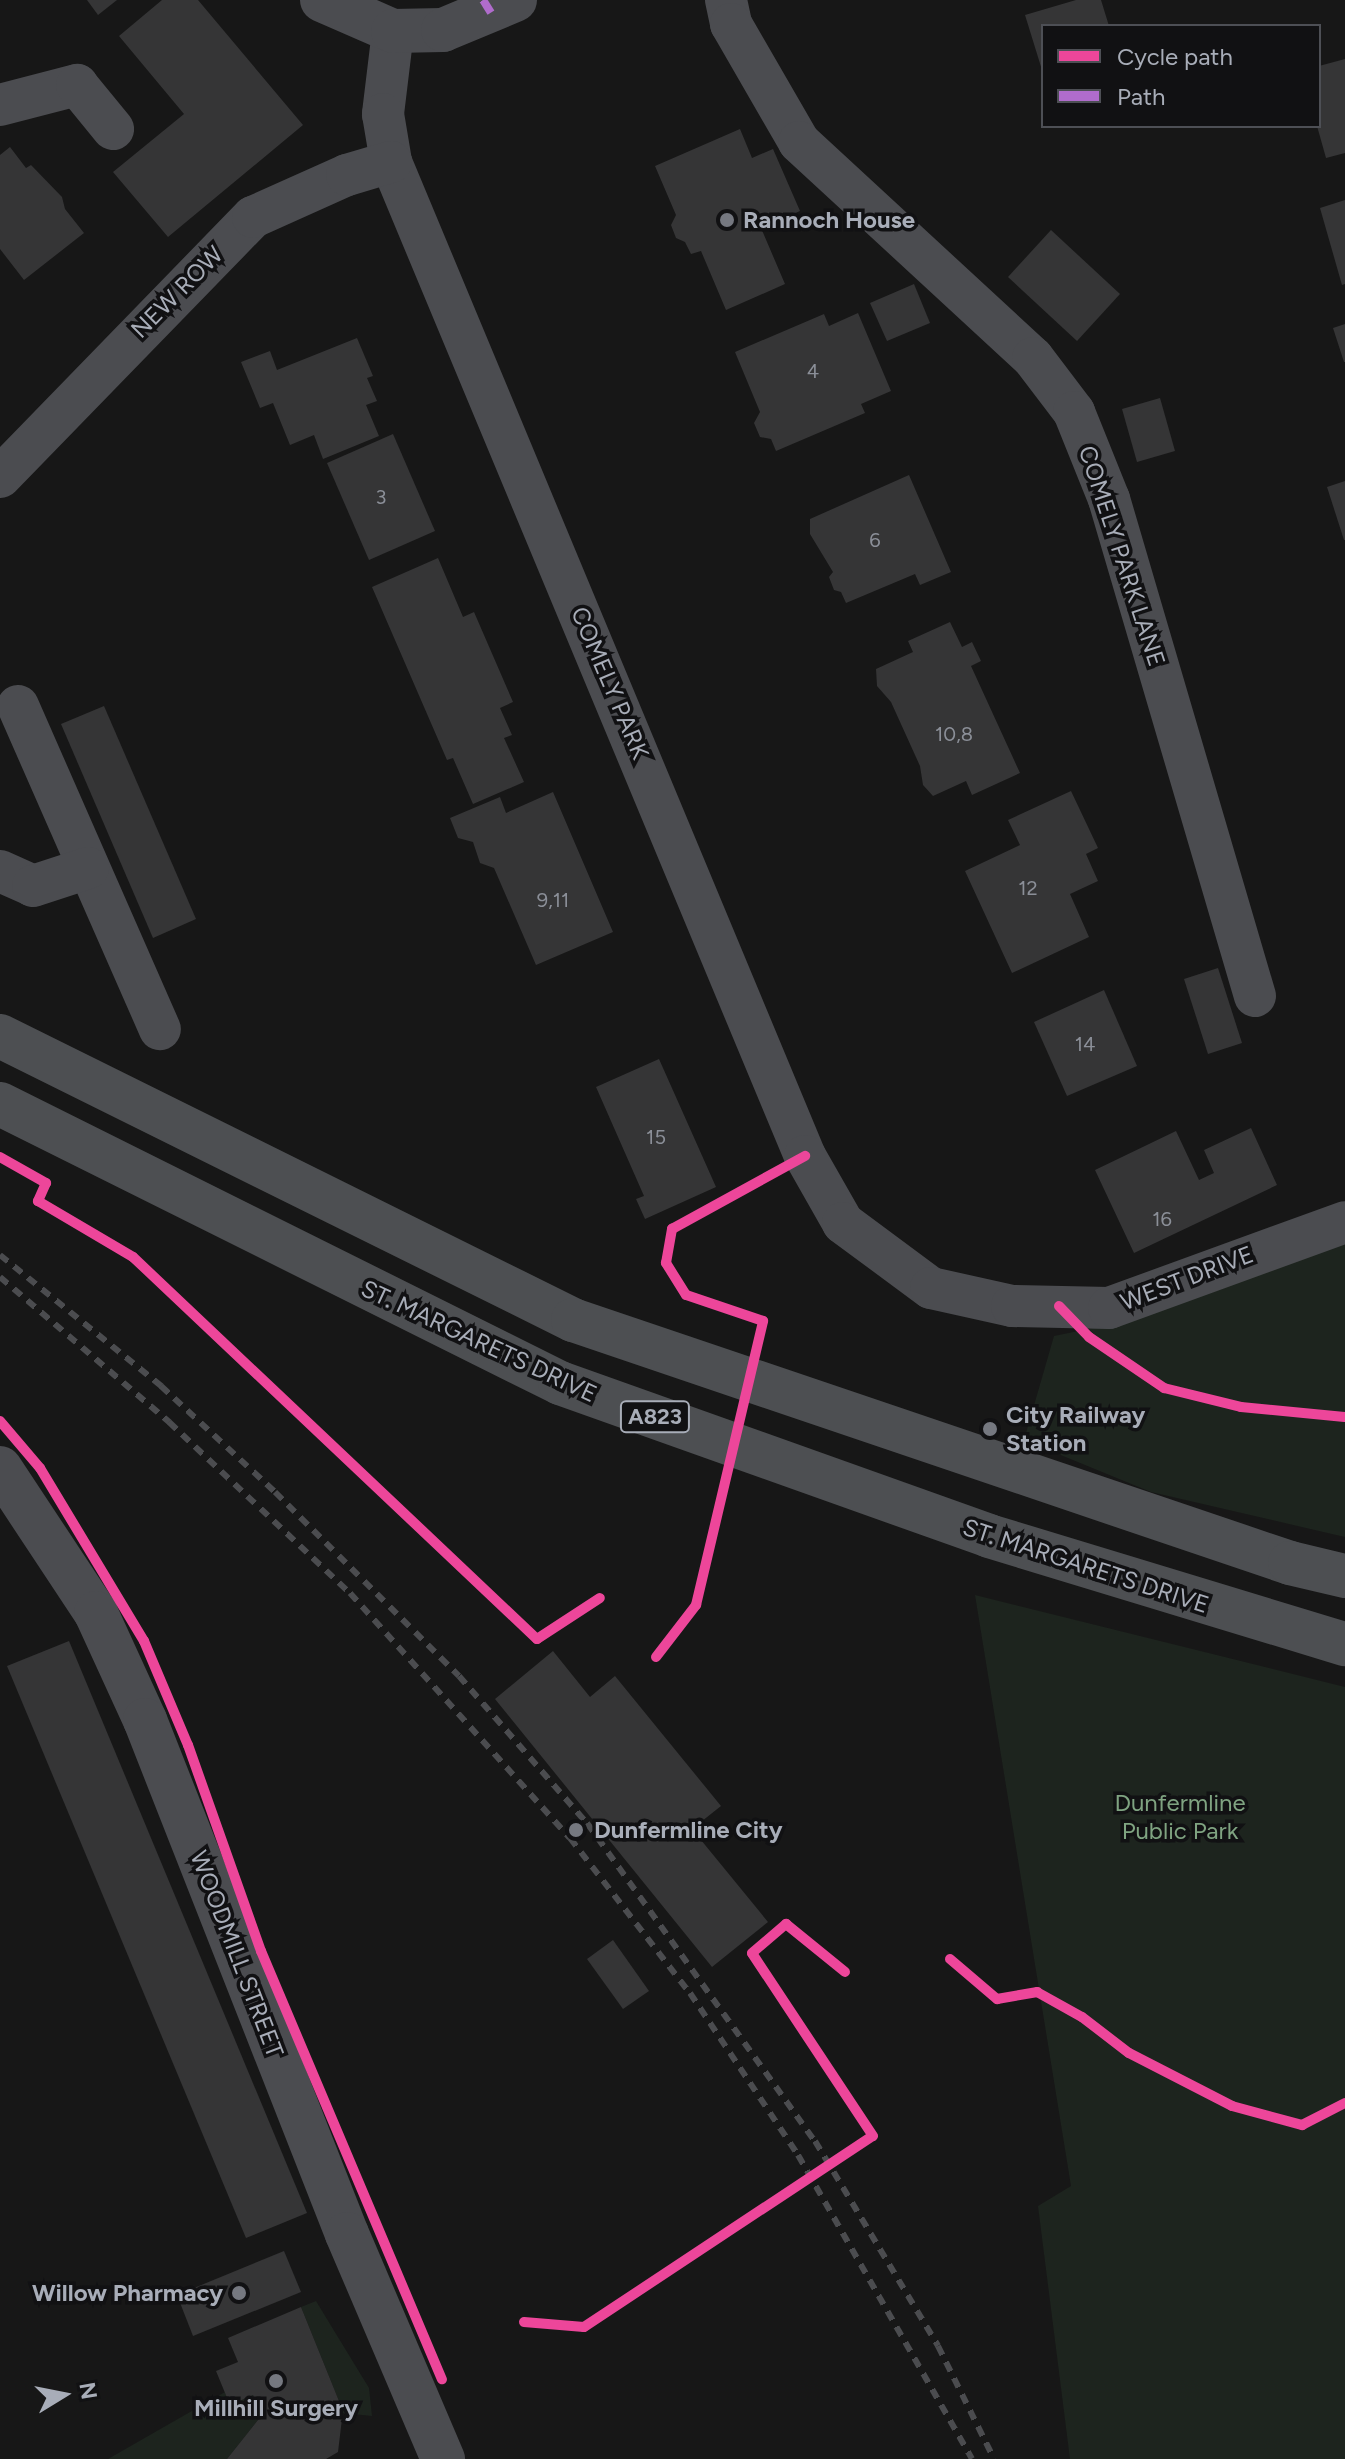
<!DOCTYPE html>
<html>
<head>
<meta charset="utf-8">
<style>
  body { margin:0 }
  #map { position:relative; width:1345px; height:2459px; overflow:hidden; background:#171717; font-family:Figtree,sans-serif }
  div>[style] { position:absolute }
  .green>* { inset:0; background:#1d241e }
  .building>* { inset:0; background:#353536 }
  .minor>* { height:42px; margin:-21px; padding:0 21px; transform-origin:21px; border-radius:21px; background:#4b4c50 }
  .tertiary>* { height:44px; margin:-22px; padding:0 22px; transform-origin:22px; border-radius:22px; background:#4b4c50 }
  .primary>* { height:44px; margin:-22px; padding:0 22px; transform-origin:22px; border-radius:22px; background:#4d4f52 }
  .rail>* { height:6px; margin-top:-3px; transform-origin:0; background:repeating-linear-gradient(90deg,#4b4c4f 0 10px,transparent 0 18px) }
  .quiet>* { height:8px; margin-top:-4px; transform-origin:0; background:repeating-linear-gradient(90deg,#b06ccc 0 16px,transparent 0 24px) }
  .cycleway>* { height:10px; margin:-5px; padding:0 5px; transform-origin:5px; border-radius:5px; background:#ed469a }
  .dots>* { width:22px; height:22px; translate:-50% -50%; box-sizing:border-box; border:4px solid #111113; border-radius:50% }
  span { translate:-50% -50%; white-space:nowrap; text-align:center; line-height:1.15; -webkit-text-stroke:7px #111113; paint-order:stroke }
  .number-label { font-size:20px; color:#8b8f98 }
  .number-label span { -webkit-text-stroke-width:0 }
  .shield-label span { padding:2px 6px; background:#111113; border:2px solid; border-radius:6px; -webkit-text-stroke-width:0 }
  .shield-label { font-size:22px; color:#a8adb8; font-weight:700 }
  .poi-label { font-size:24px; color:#a8adb8; font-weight:700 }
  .left { translate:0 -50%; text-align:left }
  .right { translate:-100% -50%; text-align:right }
  .street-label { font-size:24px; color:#a8adb8 }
  .park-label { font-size:24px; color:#7fa381 }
  .legend { position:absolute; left:1041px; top:24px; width:280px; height:104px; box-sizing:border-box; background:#111113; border:2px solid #4d4f55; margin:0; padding:10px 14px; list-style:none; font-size:24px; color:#a8adb8 }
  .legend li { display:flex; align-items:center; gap:16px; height:40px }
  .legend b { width:40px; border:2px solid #4d4f55 }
  .north { position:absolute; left:24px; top:2355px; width:80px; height:80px; -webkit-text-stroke:6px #111113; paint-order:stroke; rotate:80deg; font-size:22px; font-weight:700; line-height:32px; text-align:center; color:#a8adb8 }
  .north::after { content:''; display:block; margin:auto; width:28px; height:36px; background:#a8adb8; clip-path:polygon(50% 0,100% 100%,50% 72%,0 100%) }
</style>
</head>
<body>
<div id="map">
  <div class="green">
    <div style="clip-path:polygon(1345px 1239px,1345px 1537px,1151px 1492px,1024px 1440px,1054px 1336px,1122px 1322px)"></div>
    <div style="clip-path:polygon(975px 1595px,1345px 1687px,1345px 2459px,1070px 2459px,1038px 2206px,1071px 2186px)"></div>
    <div style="clip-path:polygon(316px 2301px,369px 2388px,372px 2416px,343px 2413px,344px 2402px,339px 2401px,301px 2307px)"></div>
    <div style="clip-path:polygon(225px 2392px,230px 2405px,253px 2395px,262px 2415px,227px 2459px,108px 2459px)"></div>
  </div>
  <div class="building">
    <div style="clip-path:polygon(87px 0,117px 0,98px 15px)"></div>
    <div style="clip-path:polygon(162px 0,198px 0,303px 125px,168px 237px,113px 172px,184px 114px,119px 36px)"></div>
    <div style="clip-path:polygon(1076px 0,1101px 0,1109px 26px,1043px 26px,1042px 70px,1025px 15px)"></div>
    <div style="clip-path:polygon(1345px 59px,1345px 153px,1326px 158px,1317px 126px,1319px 66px)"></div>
    <div style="clip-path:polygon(740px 129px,752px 158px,773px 149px,800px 211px,761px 228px,785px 284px,726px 310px,701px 251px,691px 254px,685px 242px,676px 238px,671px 225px,676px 215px,655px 166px)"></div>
    <div style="clip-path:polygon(10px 147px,26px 168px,31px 165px,62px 197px,65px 209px,84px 233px,24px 280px,0 249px,0 155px)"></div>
    <div style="clip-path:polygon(1345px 200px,1345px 284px,1342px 285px,1320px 208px)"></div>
    <div style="clip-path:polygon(1051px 230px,1120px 294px,1077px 341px,1008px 277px)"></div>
    <div style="clip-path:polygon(914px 284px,930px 323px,887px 341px,870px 303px)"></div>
    <div style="clip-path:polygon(858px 313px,891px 391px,861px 404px,865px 413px,776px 451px,771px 439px,760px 437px,754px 423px,760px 412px,735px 352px,824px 314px,829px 326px)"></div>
    <div style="clip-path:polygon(1345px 324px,1345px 362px,1344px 362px,1333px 328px)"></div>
    <div style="clip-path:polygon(357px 338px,373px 376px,367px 378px,377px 401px,366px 405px,379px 436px,323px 459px,314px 435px,290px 445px,273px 403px,260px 408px,241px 362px,270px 351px,277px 370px)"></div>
    <div style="clip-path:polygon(1160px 398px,1175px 451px,1137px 462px,1122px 409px)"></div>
    <div style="clip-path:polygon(393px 434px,435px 531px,369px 560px,327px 463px)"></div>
    <div style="clip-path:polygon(909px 475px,951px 572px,920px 585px,915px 574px,846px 603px,841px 592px,834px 590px,829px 577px,833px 572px,810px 534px,810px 519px)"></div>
    <div style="clip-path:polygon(1345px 481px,1345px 540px,1344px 540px,1327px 487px)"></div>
    <div style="clip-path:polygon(438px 558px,463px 617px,474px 612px,513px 702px,500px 708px,512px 735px,504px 738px,524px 782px,473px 804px,453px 758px,447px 760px,372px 587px)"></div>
    <div style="clip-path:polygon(950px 622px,962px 647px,972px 642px,981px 661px,971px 666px,1020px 773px,972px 795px,966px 781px,933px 796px,923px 785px,920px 766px,891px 702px,877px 686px,876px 669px,913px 652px,908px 641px)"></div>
    <div style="clip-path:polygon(104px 706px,196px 919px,153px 938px,61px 724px)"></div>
    <div style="clip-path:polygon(1071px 791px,1098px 848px,1086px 854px,1098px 881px,1070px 894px,1089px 937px,1012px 973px,965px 871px,1020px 845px,1008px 820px)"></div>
    <div style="clip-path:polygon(553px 792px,613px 932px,536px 965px,494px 868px,480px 863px,473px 842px,458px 838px,450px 818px,500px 797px,506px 813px)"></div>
    <div style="clip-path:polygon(1218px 968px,1242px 1043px,1208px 1054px,1184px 979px)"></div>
    <div style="clip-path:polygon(1104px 990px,1137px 1066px,1067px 1096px,1034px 1022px)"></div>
    <div style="clip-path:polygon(659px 1059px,716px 1187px,645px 1219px,636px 1199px,644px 1196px,596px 1087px)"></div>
    <div style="clip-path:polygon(1251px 1128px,1277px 1185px,1134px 1253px,1095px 1170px,1176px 1131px,1199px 1180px,1214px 1173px,1204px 1150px)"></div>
    <div style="clip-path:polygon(69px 1641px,307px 2213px,246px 2238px,7px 1666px)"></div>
    <div style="clip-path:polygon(553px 1651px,590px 1697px,615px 1676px,721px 1806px,692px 1829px,768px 1922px,712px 1967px,495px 1699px)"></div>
    <div style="clip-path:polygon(613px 1940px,649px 1991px,623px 2009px,587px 1959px)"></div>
    <div style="clip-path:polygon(284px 2251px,301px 2292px,193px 2336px,177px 2295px)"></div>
    <div style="clip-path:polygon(301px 2307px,339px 2401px,344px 2402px,338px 2452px,326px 2459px,227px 2459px,262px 2415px,253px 2395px,230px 2405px,216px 2371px,238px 2362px,228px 2338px)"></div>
  </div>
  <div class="minor">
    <div style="left:726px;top:0;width:25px;rotate:78deg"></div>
    <div style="left:731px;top:24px;width:136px;rotate:60deg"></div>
    <div style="left:799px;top:142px;width:318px;rotate:42.7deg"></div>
    <div style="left:1033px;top:358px;width:68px;rotate:52.8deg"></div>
    <div style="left:1074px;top:412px;width:94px;rotate:68.1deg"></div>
    <div style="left:1109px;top:499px;width:518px;rotate:73.63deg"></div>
    <div style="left:393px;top:31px;width:84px;rotate:96.9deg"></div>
    <div style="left:383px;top:114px;width:49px;rotate:80.5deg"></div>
    <div style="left:391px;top:162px;width:1077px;rotate:67.39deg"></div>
    <div style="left:805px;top:1156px;width:77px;rotate:60.4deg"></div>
    <div style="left:843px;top:1223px;width:109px;rotate:36.5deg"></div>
    <div style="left:931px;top:1288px;width:83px;rotate:12.5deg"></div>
    <div style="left:1012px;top:1306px;width:97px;rotate:1.2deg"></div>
    <div style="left:1109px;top:1308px;width:251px;rotate:-20deg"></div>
    <div style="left:0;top:105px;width:80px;rotate:-14.6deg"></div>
    <div style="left:77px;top:85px;width:57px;rotate:50.7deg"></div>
    <div style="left:0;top:477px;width:363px;rotate:-45.8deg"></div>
    <div style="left:253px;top:217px;width:103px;rotate:-24.1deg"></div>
    <div style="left:347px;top:175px;width:46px;rotate:-16.5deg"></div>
    <div style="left:18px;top:706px;width:353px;rotate:66.3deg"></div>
    <div style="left:0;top:871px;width:36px;rotate:24deg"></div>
    <div style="left:33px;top:886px;width:58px;rotate:-18.1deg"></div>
  </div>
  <div class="tertiary">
    <div style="left:322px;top:0;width:77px;rotate:23.6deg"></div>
    <div style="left:393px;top:31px;width:50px;rotate:-1.1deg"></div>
    <div style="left:443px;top:30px;width:78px;rotate:-22.6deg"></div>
    <div style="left:0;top:1468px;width:174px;rotate:56.5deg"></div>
    <div style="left:96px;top:1613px;width:118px;rotate:65.4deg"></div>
    <div style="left:145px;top:1720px;width:552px;rotate:68.55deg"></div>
    <div style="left:347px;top:2234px;width:245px;rotate:66.9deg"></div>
  </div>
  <div class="primary">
    <div style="left:0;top:1036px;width:640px;rotate:26.36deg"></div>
    <div style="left:573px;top:1320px;width:757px;rotate:18.72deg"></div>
    <div style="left:1290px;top:1563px;width:57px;rotate:13.3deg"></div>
    <div style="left:0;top:1104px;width:626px;rotate:26.48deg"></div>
    <div style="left:560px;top:1383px;width:455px;rotate:19.6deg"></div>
    <div style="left:989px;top:1536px;width:372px;rotate:16.9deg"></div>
  </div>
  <div class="rail">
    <div style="left:0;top:1255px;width:208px;rotate:39.1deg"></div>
    <div style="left:161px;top:1386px;width:156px;rotate:42.9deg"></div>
    <div style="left:275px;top:1492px;width:260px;rotate:45deg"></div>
    <div style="left:459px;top:1676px;width:195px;rotate:49deg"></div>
    <div style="left:587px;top:1823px;width:391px;rotate:54.4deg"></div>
    <div style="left:815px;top:2141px;width:239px;rotate:59deg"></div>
    <div style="left:938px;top:2346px;width:126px;rotate:63.6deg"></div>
    <div style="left:0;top:1277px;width:223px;rotate:40.6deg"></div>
    <div style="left:169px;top:1422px;width:249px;rotate:43.4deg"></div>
    <div style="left:350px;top:1593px;width:329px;rotate:48.1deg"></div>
    <div style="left:570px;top:1838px;width:196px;rotate:52.3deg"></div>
    <div style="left:690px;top:1993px;width:195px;rotate:56.3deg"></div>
    <div style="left:798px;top:2155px;width:350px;rotate:60.2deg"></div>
  </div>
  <div class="quiet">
    <div style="left:483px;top:0;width:15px;rotate:58deg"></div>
  </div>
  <div class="cycleway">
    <div style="left:0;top:1157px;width:53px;rotate:29.5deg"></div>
    <div style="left:46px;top:1183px;width:20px;rotate:114deg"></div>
    <div style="left:38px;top:1201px;width:110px;rotate:30.5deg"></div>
    <div style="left:133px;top:1257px;width:556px;rotate:43.4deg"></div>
    <div style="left:537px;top:1639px;width:75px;rotate:-33.1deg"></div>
    <div style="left:1059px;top:1306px;width:43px;rotate:45.9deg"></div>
    <div style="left:1089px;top:1337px;width:91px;rotate:34.2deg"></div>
    <div style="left:1164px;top:1388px;width:79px;rotate:13.9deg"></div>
    <div style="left:1241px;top:1407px;width:104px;rotate:5.5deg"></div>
    <div style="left:0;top:1421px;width:62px;rotate:49.6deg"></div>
    <div style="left:40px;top:1468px;width:202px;rotate:59deg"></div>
    <div style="left:144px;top:1641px;width:113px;rotate:67.1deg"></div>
    <div style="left:188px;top:1745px;width:219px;rotate:70.5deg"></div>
    <div style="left:261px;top:1951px;width:465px;rotate:67.1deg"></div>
    <div style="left:656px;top:1657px;width:66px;rotate:-52.4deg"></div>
    <div style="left:696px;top:1605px;width:292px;rotate:-76.7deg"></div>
    <div style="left:763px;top:1321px;width:81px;rotate:-161.3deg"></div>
    <div style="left:686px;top:1295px;width:38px;rotate:-122deg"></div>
    <div style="left:666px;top:1263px;width:35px;rotate:-80deg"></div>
    <div style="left:672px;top:1229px;width:152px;rotate:-28.8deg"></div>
    <div style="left:950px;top:1959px;width:62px;rotate:40.4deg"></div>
    <div style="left:997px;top:1999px;width:41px;rotate:-9.9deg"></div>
    <div style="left:1037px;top:1992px;width:51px;rotate:29.1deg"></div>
    <div style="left:1082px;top:2017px;width:59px;rotate:37.5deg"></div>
    <div style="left:1129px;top:2053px;width:116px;rotate:27.2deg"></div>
    <div style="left:1232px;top:2106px;width:73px;rotate:15.2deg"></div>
    <div style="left:1302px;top:2125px;width:48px;rotate:-27.1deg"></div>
    <div style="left:524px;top:2322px;width:60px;rotate:4.8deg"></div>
    <div style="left:584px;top:2327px;width:346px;rotate:-33.5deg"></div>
    <div style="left:873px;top:2136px;width:219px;rotate:-123.5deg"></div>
    <div style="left:752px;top:1953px;width:45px;rotate:-40.5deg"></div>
    <div style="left:786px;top:1924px;width:76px;rotate:39.1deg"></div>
  </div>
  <div class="dots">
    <div style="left:727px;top:220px;background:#757880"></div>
    <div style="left:990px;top:1429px;background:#757880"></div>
    <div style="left:576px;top:1830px;background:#757880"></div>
    <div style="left:239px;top:2293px;background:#757880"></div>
    <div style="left:276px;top:2381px;background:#757880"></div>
  </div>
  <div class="number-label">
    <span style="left:813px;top:371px">4</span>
    <span style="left:381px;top:497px">3</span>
    <span style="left:875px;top:540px">6</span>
    <span style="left:954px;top:734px">10,8</span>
    <span style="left:1028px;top:888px">12</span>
    <span style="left:553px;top:900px">9,11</span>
    <span style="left:1085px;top:1044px">14</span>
    <span style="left:656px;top:1137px">15</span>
    <span style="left:1162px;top:1219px">16</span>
  </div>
  <div class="shield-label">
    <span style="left:655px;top:1417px">A823</span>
  </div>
  <div class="poi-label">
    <span class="left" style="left:743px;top:220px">Rannoch House</span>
    <span class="left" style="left:1006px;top:1429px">City Railway<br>Station</span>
    <span class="left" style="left:594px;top:1830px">Dunfermline City</span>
    <span class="right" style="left:223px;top:2293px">Willow Pharmacy</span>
    <span style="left:276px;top:2408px">Millhill Surgery</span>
  </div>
  <div class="street-label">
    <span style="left:177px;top:292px;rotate:-45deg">NEW ROW</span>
    <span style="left:1122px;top:556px;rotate:72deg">COMELY PARK LANE</span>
    <span style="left:610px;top:683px;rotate:67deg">COMELY PARK</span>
    <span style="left:1187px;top:1278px;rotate:-21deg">WEST DRIVE</span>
    <span style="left:479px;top:1341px;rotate:25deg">ST. MARGARETS DRIVE</span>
    <span style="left:1086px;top:1566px;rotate:18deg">ST. MARGARETS DRIVE</span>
    <span style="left:237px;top:1954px;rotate:69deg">WOODMILL STREET</span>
  </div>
  <div class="park-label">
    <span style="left:1180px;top:1817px">Dunfermline<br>Public Park</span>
  </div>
  <ul class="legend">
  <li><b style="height:10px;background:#ed469a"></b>Cycle path</li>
  <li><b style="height:10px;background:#b06ccc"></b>Path</li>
  </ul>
  <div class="north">N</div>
</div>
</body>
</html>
